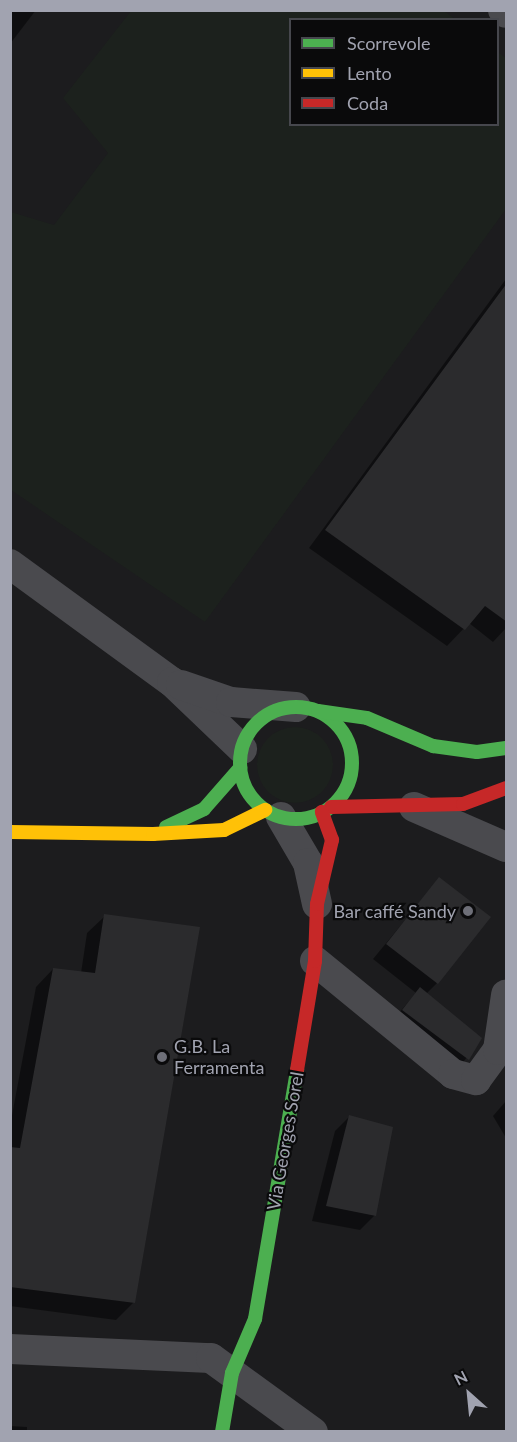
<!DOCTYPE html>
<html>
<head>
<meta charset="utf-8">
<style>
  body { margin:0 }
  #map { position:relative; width:517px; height:1442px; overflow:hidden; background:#0f0f10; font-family:Lato,sans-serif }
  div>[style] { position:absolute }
  .built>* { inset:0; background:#1c1c1e }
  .green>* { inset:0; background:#1c211d }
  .round { border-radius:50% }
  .shadow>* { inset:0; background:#0007 }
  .building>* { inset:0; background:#2b2b2d }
  .street>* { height:30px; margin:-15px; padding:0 15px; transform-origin:15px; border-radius:15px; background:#4a4a4e }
  .fast>* { height:14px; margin:-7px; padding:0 7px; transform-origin:7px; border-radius:7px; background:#4caf50 }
  .fast>.ring { margin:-7px; padding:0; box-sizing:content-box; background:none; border:14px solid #4caf50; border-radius:50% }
  .slow>* { height:14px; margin:-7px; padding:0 7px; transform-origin:7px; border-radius:7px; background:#ffc107 }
  .jam>* { height:14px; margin:-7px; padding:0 7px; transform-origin:7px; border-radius:7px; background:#c62828 }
  .dots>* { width:16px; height:16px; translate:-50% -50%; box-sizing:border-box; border:3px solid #0a0a0b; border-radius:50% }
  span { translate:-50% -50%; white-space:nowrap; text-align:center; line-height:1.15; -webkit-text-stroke:4.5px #0a0a0b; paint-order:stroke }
  .poi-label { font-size:18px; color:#a1a3b0 }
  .right { translate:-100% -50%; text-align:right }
  .left { translate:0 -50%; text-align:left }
  .street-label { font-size:18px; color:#a1a3b0 }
  .frame { position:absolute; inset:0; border:12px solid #a1a3b0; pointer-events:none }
  .legend { position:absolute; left:289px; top:18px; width:210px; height:108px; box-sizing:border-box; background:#0a0a0b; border:2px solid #46474d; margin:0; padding:8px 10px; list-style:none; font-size:18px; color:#a1a3b0 }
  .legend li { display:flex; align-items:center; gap:12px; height:30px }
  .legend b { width:30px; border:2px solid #46474d }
  .north { position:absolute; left:439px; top:1364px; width:60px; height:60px; -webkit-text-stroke:4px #0a0a0b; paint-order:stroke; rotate:333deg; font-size:16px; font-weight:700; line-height:24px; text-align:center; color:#a1a3b0 }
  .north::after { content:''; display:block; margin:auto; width:21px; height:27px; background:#a1a3b0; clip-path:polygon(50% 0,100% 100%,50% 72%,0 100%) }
</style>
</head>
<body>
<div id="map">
  <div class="built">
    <div style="clip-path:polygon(evenodd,11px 11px,506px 11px,506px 1431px,11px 1431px,11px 11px,290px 20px,498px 20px,498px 124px,290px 124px,290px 20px)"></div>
  </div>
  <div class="green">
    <div style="clip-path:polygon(443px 10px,455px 19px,290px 20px,290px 124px,498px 124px,498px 52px,506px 58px,506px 209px,205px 622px,11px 490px,11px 212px,54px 225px,108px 153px,63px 98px,131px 11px)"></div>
    <div class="round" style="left:257px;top:727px;width:76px;height:76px"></div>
  </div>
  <div class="shadow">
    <div style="clip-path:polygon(10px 10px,36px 10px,10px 44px)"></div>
    <div style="clip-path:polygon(506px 279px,506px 628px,493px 642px,469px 623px,447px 646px,309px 548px)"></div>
    <div style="clip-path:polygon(439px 879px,437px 983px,426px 994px,481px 1039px,457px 1070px,392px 1021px,416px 993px,373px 959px)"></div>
    <div style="clip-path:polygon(105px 916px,134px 1302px,116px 1320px,10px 1306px,10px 1126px,36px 987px,53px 969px,81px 973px,87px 933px)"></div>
    <div style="clip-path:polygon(506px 1101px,506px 1138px,493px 1116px)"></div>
    <div style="clip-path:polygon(349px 1117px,375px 1215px,360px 1230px,312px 1221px,335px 1131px)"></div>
    <div style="clip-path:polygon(10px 1426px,27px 1427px,27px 1432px,10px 1432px)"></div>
  </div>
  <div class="building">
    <div style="clip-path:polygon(507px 283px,507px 622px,485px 606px,465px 630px,325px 530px)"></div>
    <div style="clip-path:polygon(439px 877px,491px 917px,438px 984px,386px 944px)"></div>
    <div style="clip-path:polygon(104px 914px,200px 927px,135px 1303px,10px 1287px,10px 1147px,20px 1148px,53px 968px,95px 973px)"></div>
    <div style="clip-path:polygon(420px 987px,482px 1038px,469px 1060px,402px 1010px)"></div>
    <div style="clip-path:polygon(349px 1115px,393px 1127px,376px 1216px,326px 1206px)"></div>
  </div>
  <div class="street">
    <div style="left:503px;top:10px;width:4px;rotate:45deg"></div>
    <div style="left:10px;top:564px;width:200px;rotate:36.1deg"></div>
    <div style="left:172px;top:682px;width:97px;rotate:43.7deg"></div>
    <div style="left:181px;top:685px;width:53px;rotate:18.8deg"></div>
    <div style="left:231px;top:702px;width:65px;rotate:4.4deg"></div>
    <div style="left:414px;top:807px;width:100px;rotate:23.5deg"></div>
    <div style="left:281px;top:817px;width:53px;rotate:59.6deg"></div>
    <div style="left:308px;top:863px;width:42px;rotate:77.6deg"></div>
    <div style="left:315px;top:961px;width:178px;rotate:39.3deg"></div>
    <div style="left:453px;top:1074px;width:24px;rotate:15deg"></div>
    <div style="left:476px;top:1080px;width:37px;rotate:-54deg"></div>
    <div style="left:498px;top:1050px;width:56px;rotate:-81.7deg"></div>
    <div style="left:10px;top:1349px;width:201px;rotate:2.6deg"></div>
    <div style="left:211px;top:1358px;width:126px;rotate:36deg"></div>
  </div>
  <div class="fast">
    <div class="ring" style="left:240px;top:707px;width:98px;height:98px"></div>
    <div style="left:318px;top:711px;width:49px;rotate:8.1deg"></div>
    <div style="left:367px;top:718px;width:72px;rotate:23deg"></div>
    <div style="left:433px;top:746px;width:44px;rotate:7.8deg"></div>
    <div style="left:477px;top:752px;width:29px;rotate:-8deg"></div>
    <div style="left:166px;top:827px;width:42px;rotate:-25.3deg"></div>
    <div style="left:204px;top:809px;width:55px;rotate:-48.7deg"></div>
    <div style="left:222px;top:1432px;width:60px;rotate:-80.4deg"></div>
    <div style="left:232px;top:1373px;width:59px;rotate:-66.9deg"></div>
    <div style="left:255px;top:1319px;width:253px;rotate:-80.4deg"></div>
  </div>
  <div class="slow">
    <div style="left:10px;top:832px;width:143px;rotate:0.8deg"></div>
    <div style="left:153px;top:834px;width:71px;rotate:-3.2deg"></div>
    <div style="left:224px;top:830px;width:46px;rotate:-26deg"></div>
  </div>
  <div class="jam">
    <div style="left:331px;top:807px;width:132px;rotate:-1.3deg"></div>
    <div style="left:463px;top:804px;width:46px;rotate:-20.4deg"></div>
    <div style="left:297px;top:1070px;width:110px;rotate:-80.6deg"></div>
    <div style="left:315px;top:961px;width:57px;rotate:-88deg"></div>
    <div style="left:317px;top:904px;width:66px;rotate:-76.8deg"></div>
    <div style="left:332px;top:840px;width:30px;rotate:-110deg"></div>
  </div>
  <div class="dots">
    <div style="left:468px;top:911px;background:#6e6f78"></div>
    <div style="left:162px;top:1057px;background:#6e6f78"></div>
  </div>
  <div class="poi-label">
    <span class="right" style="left:456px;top:911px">Bar caffé Sandy</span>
    <span class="left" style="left:174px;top:1057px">G.B. La<br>Ferramenta</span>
  </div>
  <div class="street-label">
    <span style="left:285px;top:1141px;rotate:-80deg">Via Georges Sorel</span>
  </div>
  <div class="frame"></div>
  <ul class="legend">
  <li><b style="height:8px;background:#4caf50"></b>Scorrevole</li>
  <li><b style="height:8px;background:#ffc107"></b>Lento</li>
  <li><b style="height:8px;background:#c62828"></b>Coda</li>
  </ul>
  <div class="north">N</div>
</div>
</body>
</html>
